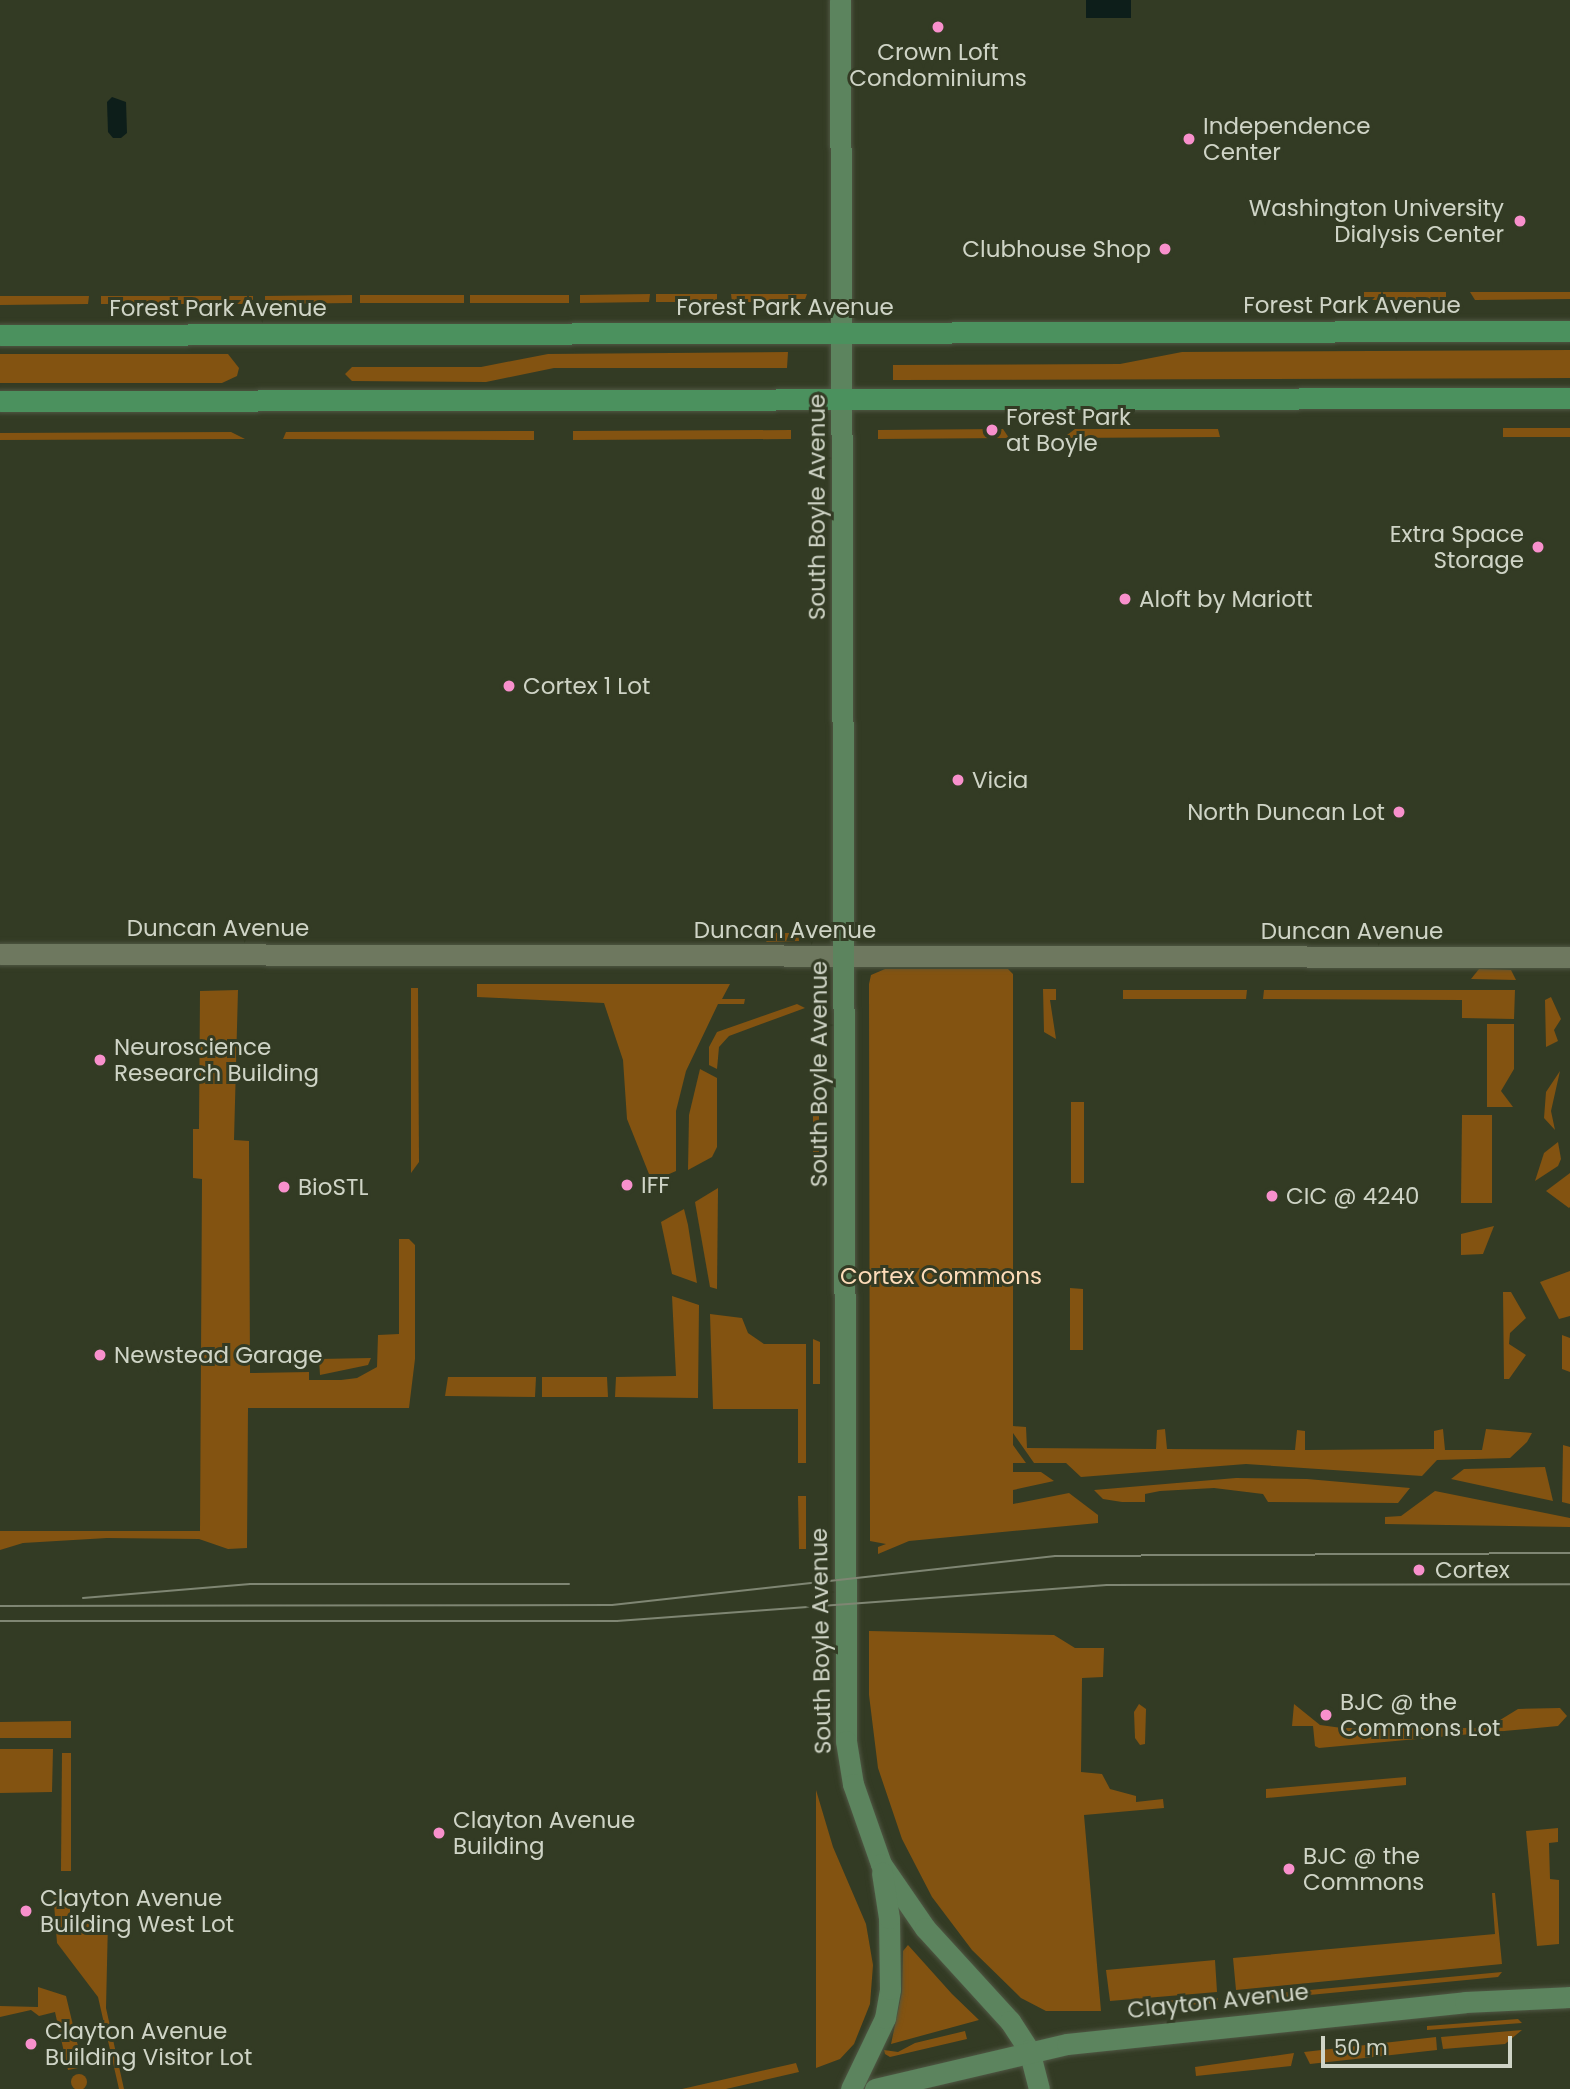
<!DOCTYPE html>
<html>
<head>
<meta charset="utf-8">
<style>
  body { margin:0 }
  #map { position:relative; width:1570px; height:2089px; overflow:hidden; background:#333b24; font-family:Poppins,sans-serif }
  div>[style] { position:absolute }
  .green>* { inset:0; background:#835311 }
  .round { border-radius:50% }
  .water>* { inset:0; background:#0d1e1a }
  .roads { filter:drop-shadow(0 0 2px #505744) drop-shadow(0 0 2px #505744) }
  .street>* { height:21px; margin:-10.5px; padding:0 10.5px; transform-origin:10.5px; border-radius:10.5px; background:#6e785f }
  .secondary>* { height:21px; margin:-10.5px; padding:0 10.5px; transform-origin:10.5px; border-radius:10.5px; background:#5c845e }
  .primary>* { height:21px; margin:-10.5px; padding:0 10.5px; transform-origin:10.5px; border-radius:10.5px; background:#4b915e }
  .tram>* { height:2px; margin:-1px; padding:0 1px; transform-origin:1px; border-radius:1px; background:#7f8673 }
  .dots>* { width:19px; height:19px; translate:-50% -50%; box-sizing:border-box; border:4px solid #333b24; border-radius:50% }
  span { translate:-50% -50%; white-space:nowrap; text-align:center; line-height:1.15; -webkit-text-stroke:6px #333b24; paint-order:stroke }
  .poi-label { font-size:23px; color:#cfd4c6 }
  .left { translate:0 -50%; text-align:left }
  .right { translate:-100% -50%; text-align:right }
  .street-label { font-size:23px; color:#cfd4c6 }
  .park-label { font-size:23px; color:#fddcb9 }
  .scale { position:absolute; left:1321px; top:2036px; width:191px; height:32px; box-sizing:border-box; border:4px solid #cfd4c6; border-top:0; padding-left:9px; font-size:21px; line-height:24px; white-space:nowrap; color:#cfd4c6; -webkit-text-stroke:5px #333b24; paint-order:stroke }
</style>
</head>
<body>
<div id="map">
  <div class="green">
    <div style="clip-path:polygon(1364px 292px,1446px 292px,1446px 300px,1364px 300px)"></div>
    <div style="clip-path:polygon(1470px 292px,1570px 292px,1570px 299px,1475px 300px)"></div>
    <div style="clip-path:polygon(650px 294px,649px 302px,580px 303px,580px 295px)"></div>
    <div style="clip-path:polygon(656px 294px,717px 294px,717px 302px,656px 302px)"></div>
    <div style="clip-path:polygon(731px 294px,807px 294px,804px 302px,732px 302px)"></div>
    <div style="clip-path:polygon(352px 295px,352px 303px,265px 304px,265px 296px)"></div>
    <div style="clip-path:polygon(360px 295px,464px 295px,464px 303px,360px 303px)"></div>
    <div style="clip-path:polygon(470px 295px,569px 295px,569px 303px,470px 303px)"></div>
    <div style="clip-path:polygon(0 296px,89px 296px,88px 304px,0 305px)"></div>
    <div style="clip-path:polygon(101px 296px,253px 296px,253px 304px,101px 304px)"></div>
    <div style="clip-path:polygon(1570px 350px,1570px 378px,893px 380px,893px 365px,1120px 364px,1182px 352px)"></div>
    <div style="clip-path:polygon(788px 352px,787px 368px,554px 368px,486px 382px,352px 381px,345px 374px,352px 367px,481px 367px,548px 354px)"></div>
    <div style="clip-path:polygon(0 354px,228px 354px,239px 368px,237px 376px,222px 383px,0 383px)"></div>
    <div style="clip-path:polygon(1570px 428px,1570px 437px,1503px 437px,1503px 428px)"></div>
    <div style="clip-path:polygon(1003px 429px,1009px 438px,878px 439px,878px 430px)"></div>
    <div style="clip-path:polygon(1075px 429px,1218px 429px,1220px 437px,1063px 438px)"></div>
    <div style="clip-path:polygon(791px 430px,791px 439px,573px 440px,573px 431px)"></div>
    <div style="clip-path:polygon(534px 431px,534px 440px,283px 439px,286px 432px)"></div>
    <div style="clip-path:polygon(231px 432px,245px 439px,0 440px,0 433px)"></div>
    <div style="clip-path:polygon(756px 933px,798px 933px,799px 941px,767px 942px)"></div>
    <div style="clip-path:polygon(885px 969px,1008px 969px,1013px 974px,1013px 1426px,1026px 1427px,1027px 1448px,1156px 1449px,1157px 1430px,1165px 1429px,1167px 1449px,1295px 1450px,1297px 1430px,1305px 1431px,1305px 1450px,1434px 1449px,1434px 1431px,1443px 1429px,1445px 1450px,1482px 1450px,1486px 1429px,1532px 1433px,1527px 1442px,1510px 1458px,1437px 1460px,1422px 1476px,1246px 1464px,1081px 1477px,1066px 1463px,1034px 1463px,1013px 1433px,1013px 1445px,1026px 1463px,1013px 1463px,1013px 1472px,1041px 1472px,1054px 1481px,1013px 1490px,1013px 1504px,1069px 1493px,1098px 1515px,1098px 1523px,909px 1541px,878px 1554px,878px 1547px,886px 1544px,870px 1541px,869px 984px,871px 975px)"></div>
    <div style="clip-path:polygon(1479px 969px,1511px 970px,1516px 980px,1471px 979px)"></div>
    <div style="clip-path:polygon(477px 984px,730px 984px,722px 999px,745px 999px,744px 1004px,718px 1004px,686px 1071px,676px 1111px,676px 1171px,660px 1178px,649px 1174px,627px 1119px,623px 1060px,604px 1003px,477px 997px)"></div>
    <div style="clip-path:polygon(411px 988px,418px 988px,419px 1162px,411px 1173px)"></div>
    <div style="clip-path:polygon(1043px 989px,1056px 989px,1056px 1000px,1050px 1000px,1056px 1039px,1044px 1032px)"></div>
    <div style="clip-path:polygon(238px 990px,234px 1140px,249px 1141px,250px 1373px,309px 1372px,309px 1380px,341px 1380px,357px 1378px,377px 1367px,378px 1335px,399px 1334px,399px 1239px,409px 1239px,415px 1245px,415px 1359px,409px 1408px,248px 1408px,247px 1548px,228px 1549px,199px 1539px,107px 1538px,23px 1543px,0 1550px,0 1531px,200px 1531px,202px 1179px,193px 1178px,193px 1129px,199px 1129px,200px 991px)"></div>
    <div style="clip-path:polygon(1123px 990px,1247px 990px,1246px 999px,1123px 999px)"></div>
    <div style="clip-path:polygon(1264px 990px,1515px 990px,1514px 1019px,1462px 1018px,1462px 1000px,1263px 999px)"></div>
    <div style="clip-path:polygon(1551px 997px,1561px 1019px,1554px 1030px,1558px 1041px,1546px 1047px,1545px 1000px)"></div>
    <div style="clip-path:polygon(797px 1004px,805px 1008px,729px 1036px,719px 1047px,717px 1069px,709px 1065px,709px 1047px,717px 1032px)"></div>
    <div style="clip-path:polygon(1487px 1024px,1514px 1024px,1514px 1069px,1501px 1091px,1513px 1107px,1487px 1107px)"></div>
    <div style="clip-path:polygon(700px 1069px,717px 1078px,717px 1147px,712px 1157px,688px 1170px,689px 1115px)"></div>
    <div style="clip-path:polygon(1560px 1071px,1551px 1111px,1555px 1130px,1544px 1118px,1546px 1092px)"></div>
    <div style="clip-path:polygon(1071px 1102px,1084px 1102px,1084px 1183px,1071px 1183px)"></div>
    <div style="clip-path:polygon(813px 1106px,819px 1110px,819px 1152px,813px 1152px)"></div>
    <div style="clip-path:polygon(1462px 1115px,1492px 1115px,1492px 1203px,1461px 1203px)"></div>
    <div style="clip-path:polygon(1558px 1142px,1561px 1159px,1558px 1166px,1535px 1181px,1544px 1153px)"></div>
    <div style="clip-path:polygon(1570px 1173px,1570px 1207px,1569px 1208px,1546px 1191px)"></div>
    <div style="clip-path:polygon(718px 1188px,717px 1289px,710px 1287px,695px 1202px)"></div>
    <div style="clip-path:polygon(684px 1209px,688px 1225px,697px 1283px,672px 1274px,661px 1222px)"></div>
    <div style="clip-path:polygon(1494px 1226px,1483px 1254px,1461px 1255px,1461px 1234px)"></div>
    <div style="clip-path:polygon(1570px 1271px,1570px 1316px,1559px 1319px,1540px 1282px)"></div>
    <div style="clip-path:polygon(1070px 1288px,1083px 1289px,1083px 1350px,1070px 1350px)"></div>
    <div style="clip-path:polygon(1503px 1292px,1511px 1292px,1526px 1318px,1510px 1333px,1509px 1344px,1526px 1355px,1509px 1379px,1504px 1379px)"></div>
    <div style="clip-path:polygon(672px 1296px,699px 1305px,698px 1398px,615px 1397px,616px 1377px,676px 1376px)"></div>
    <div style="clip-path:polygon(710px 1314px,742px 1318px,748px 1333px,764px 1344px,806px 1344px,806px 1463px,798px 1463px,798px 1409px,713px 1409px)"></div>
    <div style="clip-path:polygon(1562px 1335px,1570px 1338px,1570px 1372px,1562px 1369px)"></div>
    <div style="clip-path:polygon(813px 1339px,820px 1342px,820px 1384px,813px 1384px)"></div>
    <div style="clip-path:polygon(371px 1358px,368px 1365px,320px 1375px,319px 1359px)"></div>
    <div style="clip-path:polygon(448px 1377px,536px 1377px,535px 1397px,445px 1396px)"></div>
    <div style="clip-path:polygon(542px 1377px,607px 1377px,608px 1397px,542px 1397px)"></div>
    <div style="clip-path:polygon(1563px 1445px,1570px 1447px,1570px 1504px,1562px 1502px)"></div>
    <div style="clip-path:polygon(1545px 1467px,1553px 1501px,1451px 1479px,1464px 1469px)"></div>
    <div style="clip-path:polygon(1236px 1478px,1307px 1479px,1410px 1488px,1398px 1503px,1268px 1502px,1263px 1494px,1214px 1488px,1160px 1491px,1145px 1494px,1145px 1502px,1122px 1502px,1103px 1499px,1094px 1490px)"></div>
    <div style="clip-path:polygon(1435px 1491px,1570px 1518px,1570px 1527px,1385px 1524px,1385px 1517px,1401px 1516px)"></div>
    <div style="clip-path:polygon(798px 1496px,806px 1496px,806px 1549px,799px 1549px)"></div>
    <div style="clip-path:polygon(869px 1631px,1054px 1635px,1075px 1648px,1104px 1648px,1103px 1677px,1082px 1678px,1081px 1772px,1102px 1774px,1110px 1789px,1136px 1796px,1136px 1802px,1163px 1799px,1164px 1808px,1084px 1815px,1101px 2011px,1046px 2011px,1021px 1998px,972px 1950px,932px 1897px,902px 1839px,878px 1768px,869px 1695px)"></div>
    <div style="clip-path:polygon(1139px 1704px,1146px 1709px,1145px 1744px,1140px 1745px,1135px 1738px,1134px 1712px)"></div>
    <div style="clip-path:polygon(1294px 1704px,1320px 1725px,1342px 1728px,1487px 1728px,1518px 1709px,1560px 1708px,1567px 1716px,1558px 1726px,1319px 1748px,1315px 1746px,1313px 1726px,1292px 1726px)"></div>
    <div style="clip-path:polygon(71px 1721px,71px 1738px,0 1738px,0 1722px)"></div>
    <div style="clip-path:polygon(0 1749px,53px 1749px,52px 1792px,0 1793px)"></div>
    <div style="clip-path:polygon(62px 1753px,71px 1753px,71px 1871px,61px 1871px)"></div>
    <div style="clip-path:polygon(1406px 1777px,1406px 1785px,1266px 1798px,1266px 1789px)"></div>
    <div style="clip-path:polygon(816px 1790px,833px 1847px,866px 1924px,873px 1965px,870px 2004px,854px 2044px,840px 2059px,816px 2068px)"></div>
    <div style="clip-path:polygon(1558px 1828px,1558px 1842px,1549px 1843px,1550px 1879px,1559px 1880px,1559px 1944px,1537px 1946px,1526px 1831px)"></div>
    <div style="clip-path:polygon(53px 1890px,70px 1891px,70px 1921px,108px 1921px,106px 2008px,124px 2089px,119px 2089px,98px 1997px,57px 1943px)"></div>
    <div style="clip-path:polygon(1492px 1893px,1495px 1893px,1502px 1964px,1236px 1990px,1233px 1958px,1495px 1934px)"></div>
    <div style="clip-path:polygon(908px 1945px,952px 1994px,979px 2020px,891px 2044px,902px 1992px,903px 1951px)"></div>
    <div style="clip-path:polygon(1215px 1960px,1217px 1992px,1110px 2001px,1106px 1970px)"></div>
    <div style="clip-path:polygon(1502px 1972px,1498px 1977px,1236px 2002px,1236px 1997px)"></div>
    <div style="clip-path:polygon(38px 1987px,66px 1996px,83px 2067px,68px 2070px,55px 2012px,39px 2016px,31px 2010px,0 2017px,0 2006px,38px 2007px)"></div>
    <div style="clip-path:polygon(1218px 1998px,1218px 2003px,1137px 2008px,1159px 2001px)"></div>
    <div style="clip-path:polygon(1518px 2019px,1522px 2023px,1427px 2030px,1427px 2026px)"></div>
    <div style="clip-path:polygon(1522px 2030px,1505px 2044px,1443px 2049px,1441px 2037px)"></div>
    <div style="clip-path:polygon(965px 2031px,967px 2039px,890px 2057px,885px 2054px,884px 2050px,898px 2052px,915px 2043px)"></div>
    <div style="clip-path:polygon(1436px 2037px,1437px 2050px,1310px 2064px,1304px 2052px)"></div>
    <div style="clip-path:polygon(1294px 2053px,1291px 2066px,1196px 2076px,1195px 2067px)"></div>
    <div style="clip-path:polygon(796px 2063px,799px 2072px,726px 2089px,682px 2089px)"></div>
    <div class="round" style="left:71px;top:2074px;width:16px;height:16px"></div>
  </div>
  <div class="water">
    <div style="clip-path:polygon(1086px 0,1131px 0,1131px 18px,1086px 18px)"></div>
    <div style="clip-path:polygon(112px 97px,126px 102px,127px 133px,121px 138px,113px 138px,108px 132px,107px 102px)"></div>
  </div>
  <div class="roads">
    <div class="street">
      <div style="left:0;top:954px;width:1570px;rotate:0.11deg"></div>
    </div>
    <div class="secondary">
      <div style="left:840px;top:0;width:1741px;rotate:89.8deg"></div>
      <div style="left:846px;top:1741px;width:44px;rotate:80.8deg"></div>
      <div style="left:853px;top:1784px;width:85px;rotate:70.7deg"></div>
      <div style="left:881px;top:1864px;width:78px;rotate:55.5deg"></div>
      <div style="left:925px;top:1928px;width:126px;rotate:47.6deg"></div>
      <div style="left:1010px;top:2021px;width:35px;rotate:57deg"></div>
      <div style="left:1029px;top:2050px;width:40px;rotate:75.6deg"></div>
      <div style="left:851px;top:2089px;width:79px;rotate:-64.4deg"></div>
      <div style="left:885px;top:2018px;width:29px;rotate:-80deg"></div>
      <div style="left:890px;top:1989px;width:71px;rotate:-90.8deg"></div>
      <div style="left:889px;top:1918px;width:46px;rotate:-98.8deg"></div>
      <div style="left:875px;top:2089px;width:197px;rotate:-13.2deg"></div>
      <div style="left:1067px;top:2044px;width:400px;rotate:-6deg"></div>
      <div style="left:1465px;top:2002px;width:105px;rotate:-2.7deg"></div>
    </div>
    <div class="primary">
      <div style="left:0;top:335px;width:1570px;rotate:-0.15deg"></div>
      <div style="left:0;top:401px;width:1570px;rotate:-0.11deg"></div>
    </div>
  </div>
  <div class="tram">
    <div style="left:83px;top:1598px;width:168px;rotate:-4.8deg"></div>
    <div style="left:250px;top:1584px;width:319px"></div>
    <div style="left:0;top:1606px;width:612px;rotate:-0.09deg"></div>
    <div style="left:612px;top:1605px;width:446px;rotate:-6.3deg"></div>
    <div style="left:1055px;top:1556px;width:515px;rotate:-0.33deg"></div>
    <div style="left:0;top:1621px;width:617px"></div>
    <div style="left:617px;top:1621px;width:491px;rotate:-4.2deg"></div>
    <div style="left:1107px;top:1585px;width:463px;rotate:-0.1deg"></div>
  </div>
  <div class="dots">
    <div style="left:938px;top:27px;background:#f890cc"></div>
    <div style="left:1189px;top:139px;background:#f890cc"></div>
    <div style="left:1520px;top:221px;background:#f890cc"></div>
    <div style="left:1165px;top:249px;background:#f890cc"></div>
    <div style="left:992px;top:430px;background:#f890cc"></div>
    <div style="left:1538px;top:547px;background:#f890cc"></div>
    <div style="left:1125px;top:599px;background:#f890cc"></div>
    <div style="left:509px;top:686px;background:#f890cc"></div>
    <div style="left:958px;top:780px;background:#f890cc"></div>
    <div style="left:1399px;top:812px;background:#f890cc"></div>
    <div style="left:100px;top:1060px;background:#f890cc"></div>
    <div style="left:627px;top:1185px;background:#f890cc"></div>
    <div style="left:284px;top:1187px;background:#f890cc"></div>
    <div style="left:1272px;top:1196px;background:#f890cc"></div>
    <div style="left:100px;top:1355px;background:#f890cc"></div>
    <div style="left:1419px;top:1570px;background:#f890cc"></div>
    <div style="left:1326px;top:1715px;background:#f890cc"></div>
    <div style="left:439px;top:1833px;background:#f890cc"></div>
    <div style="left:1289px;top:1869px;background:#f890cc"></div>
    <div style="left:26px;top:1911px;background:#f890cc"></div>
    <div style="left:31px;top:2044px;background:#f890cc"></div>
  </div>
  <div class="poi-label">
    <span style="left:938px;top:65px">Crown Loft<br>Condominiums</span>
    <span class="left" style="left:1203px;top:139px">Independence<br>Center</span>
    <span class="right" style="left:1504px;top:221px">Washington University<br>Dialysis Center</span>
    <span class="right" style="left:1151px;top:249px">Clubhouse Shop</span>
    <span class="left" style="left:1006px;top:430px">Forest Park<br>at Boyle</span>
    <span class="right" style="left:1524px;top:547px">Extra Space<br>Storage</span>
    <span class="left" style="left:1139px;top:599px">Aloft by Mariott</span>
    <span class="left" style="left:523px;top:686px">Cortex 1 Lot</span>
    <span class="left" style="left:972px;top:780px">Vicia</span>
    <span class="right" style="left:1385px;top:812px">North Duncan Lot</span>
    <span class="left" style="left:114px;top:1060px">Neuroscience<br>Research Building</span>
    <span class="left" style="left:641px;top:1185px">IFF</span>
    <span class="left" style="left:298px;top:1187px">BioSTL</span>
    <span class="left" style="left:1286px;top:1196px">CIC @ 4240</span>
    <span class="left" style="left:114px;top:1355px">Newstead Garage</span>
    <span class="left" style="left:1435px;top:1570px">Cortex</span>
    <span class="left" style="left:1340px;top:1715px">BJC @ the<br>Commons Lot</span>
    <span class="left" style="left:453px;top:1833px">Clayton Avenue<br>Building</span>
    <span class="left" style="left:1303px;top:1869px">BJC @ the<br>Commons</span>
    <span class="left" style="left:40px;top:1911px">Clayton Avenue<br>Building West Lot</span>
    <span class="left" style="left:45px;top:2044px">Clayton Avenue<br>Building Visitor Lot</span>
  </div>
  <div class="street-label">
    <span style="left:1352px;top:305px">Forest Park Avenue</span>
    <span style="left:785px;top:307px">Forest Park Avenue</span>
    <span style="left:218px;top:308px">Forest Park Avenue</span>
    <span style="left:817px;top:507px;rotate:-90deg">South Boyle Avenue</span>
    <span style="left:218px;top:928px">Duncan Avenue</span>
    <span style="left:785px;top:930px">Duncan Avenue</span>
    <span style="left:1352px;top:931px">Duncan Avenue</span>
    <span style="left:819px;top:1074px;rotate:-90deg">South Boyle Avenue</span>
    <span style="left:821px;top:1641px;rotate:-91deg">South Boyle Avenue</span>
    <span style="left:1218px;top:2001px;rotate:-6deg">Clayton Avenue</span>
  </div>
  <div class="park-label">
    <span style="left:941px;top:1276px">Cortex Commons</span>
  </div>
  <div class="scale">50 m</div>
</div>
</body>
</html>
